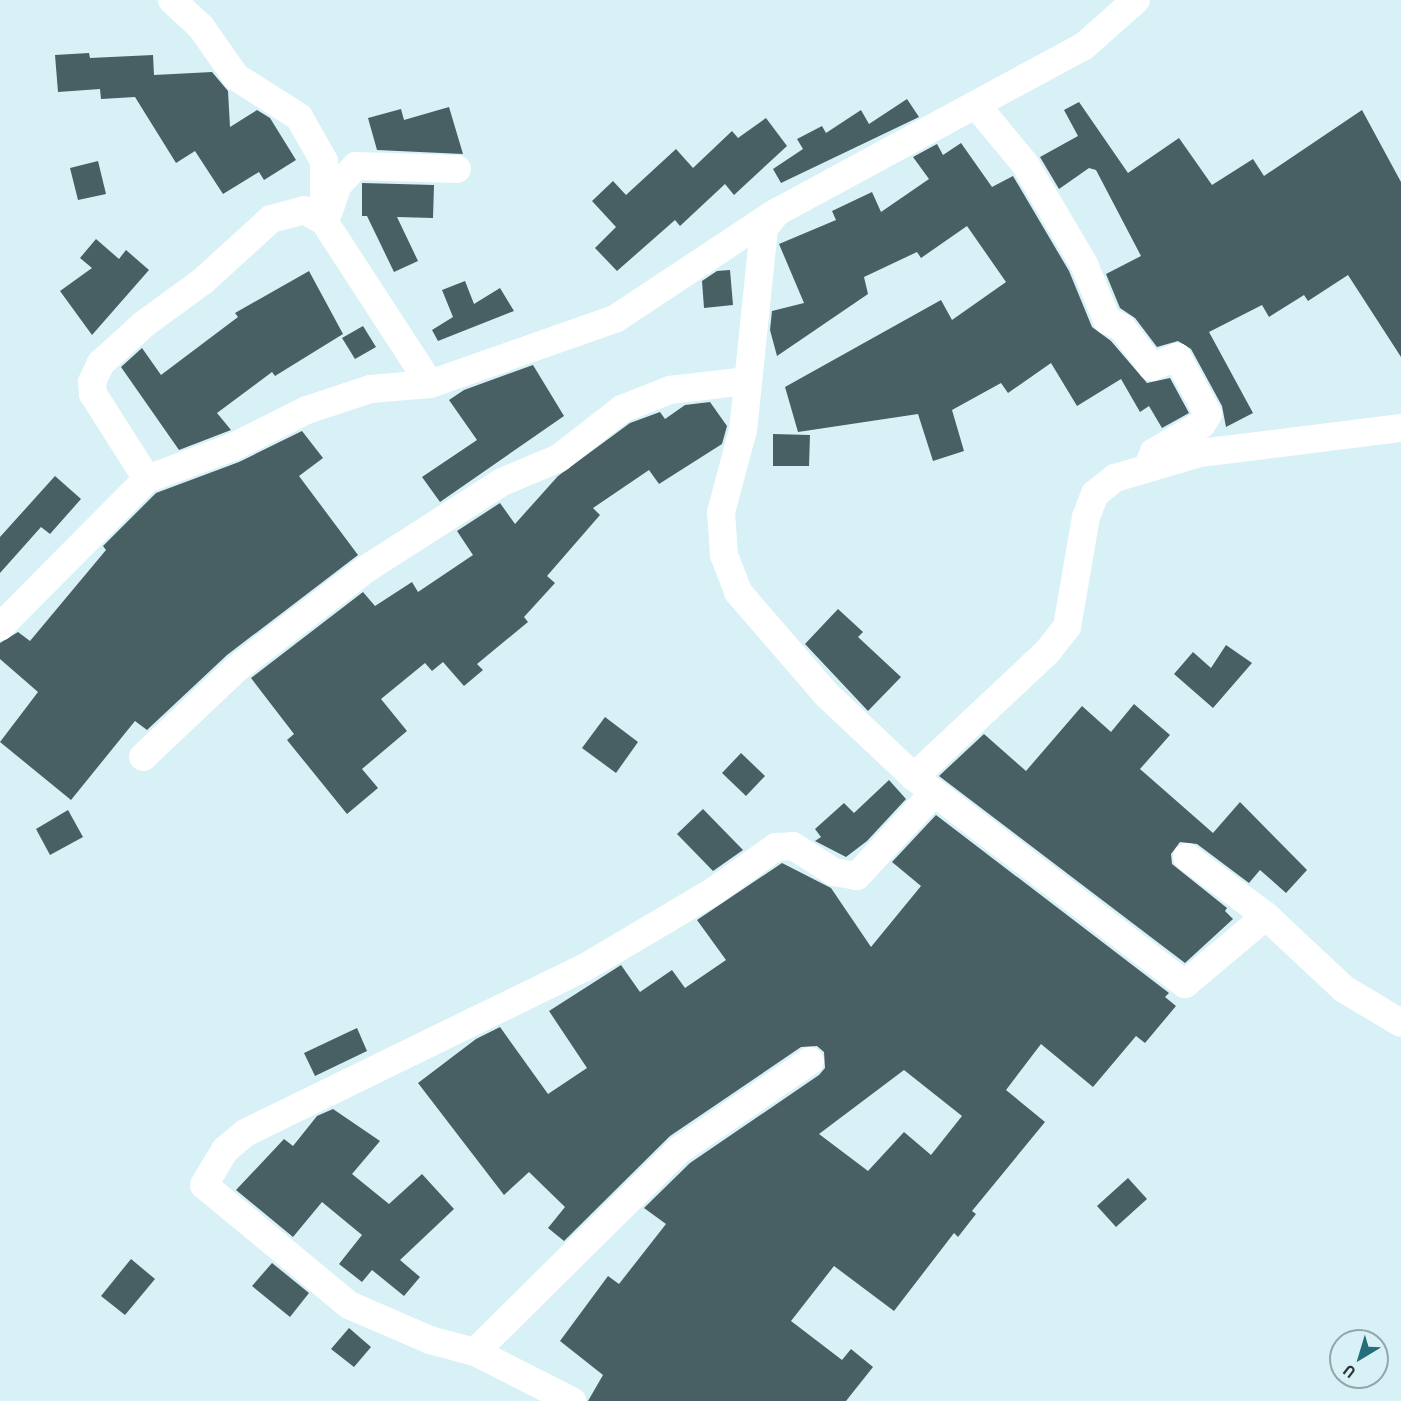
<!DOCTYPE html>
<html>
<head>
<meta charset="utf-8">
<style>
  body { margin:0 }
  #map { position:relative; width:1401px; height:1401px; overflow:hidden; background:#d7f1f7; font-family:Barlow,sans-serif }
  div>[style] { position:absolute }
  .building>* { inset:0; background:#485f64 }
  .street>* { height:28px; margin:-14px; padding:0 14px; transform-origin:14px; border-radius:14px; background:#fff }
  span { translate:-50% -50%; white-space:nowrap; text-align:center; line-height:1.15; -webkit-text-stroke:6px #d7f1f7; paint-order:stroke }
  .north { position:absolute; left:1329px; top:1329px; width:60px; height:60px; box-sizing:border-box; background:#d7f1f7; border:2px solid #93a6ab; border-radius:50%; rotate:218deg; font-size:16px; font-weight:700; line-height:24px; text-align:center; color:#2c3638 }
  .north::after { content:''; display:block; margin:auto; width:21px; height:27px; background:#266d7a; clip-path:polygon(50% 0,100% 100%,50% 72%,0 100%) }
</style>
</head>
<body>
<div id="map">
  <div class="building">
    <div style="clip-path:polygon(89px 53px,90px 58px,153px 55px,154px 75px,212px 72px,228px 91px,230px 127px,257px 110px,270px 118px,296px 160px,264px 180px,259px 172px,223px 194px,195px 151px,176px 163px,135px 97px,101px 99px,100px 89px,58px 92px,55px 55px)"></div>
    <div style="clip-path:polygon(907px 99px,919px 117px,781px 183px,773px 169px,803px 149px,797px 139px,822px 126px,826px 133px,861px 110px,869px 124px)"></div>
    <div style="clip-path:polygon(1079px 102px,1128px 173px,1179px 138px,1212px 185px,1253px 159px,1264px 176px,1362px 110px,1401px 182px,1401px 357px,1348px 275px,1308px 301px,1304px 295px,1269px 317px,1262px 305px,1209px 332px,1253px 413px,1226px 427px,1222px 406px,1191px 349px,1178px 341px,1157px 347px,1135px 318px,1120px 308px,1106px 274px,1141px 256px,1096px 170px,1089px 168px,1059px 189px,1040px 157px,1078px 136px,1064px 110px)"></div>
    <div style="clip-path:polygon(449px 107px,463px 154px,377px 150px,368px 118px,401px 109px,404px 120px)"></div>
    <div style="clip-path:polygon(766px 118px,787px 146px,734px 195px,725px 184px,680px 226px,675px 220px,617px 271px,595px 248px,616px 227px,592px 201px,613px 181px,626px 195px,676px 149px,693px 168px,732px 131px,738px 138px)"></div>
    <div style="clip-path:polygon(961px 143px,992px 187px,1013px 176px,1069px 271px,1092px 327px,1111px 341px,1147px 383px,1170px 378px,1189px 413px,1162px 428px,1149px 406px,1140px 412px,1121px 379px,1077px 406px,1051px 363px,1008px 393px,1001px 383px,952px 410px,964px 451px,933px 461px,918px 414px,798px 432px,785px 387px,941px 300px,952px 320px,1006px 282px,967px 226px,921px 258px,917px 252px,864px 277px,868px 294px,777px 356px,770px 330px,772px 311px,804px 303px,779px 244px,836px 220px,832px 211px,872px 192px,881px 212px,929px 179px,913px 157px,937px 144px,943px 155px)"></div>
    <div style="clip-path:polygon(98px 161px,106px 194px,78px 200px,70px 168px)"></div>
    <div style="clip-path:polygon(362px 183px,434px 185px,433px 218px,397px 217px,418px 261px,394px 272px,367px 216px,362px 216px)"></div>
    <div style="clip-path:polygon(96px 239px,119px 259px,126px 250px,149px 270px,92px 335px,60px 291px,92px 268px,80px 258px)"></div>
    <div style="clip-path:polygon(730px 270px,733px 305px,704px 308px,702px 281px,717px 271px)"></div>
    <div style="clip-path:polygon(309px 271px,343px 334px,275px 376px,272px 372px,217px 413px,231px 430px,179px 450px,121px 367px,142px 348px,161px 375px,238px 317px,235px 313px)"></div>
    <div style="clip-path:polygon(465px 281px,474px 304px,500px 288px,514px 311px,438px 341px,432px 330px,453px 317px,442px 290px)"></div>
    <div style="clip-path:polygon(363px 326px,376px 347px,355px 359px,342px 338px)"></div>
    <div style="clip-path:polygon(533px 365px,564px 416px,440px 502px,422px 477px,477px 440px,449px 400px,464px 390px)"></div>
    <div style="clip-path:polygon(710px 402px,727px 426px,722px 444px,659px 484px,649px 470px,593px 508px,600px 515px,547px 576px,555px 583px,524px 617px,528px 622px,477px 664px,483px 670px,464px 686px,443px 662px,432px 671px,425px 663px,381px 699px,407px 731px,362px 769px,378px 788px,347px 814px,287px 740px,294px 734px,251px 678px,363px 592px,375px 606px,412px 582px,418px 592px,473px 555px,457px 531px,500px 503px,515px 524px,558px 476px,630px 423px,660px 412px,665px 419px,685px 405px)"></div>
    <div style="clip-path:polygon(302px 431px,323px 458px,299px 476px,358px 555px,227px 655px,147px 730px,135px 721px,71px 800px,0 742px,38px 692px,0 659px,0 643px,18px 632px,30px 641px,106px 550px,103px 546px,156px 493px,239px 462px)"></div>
    <div style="clip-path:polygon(773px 434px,810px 435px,809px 466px,773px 466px)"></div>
    <div style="clip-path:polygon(55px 476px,81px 499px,50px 534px,41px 527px,0 573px,0 537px)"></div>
    <div style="clip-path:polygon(838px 609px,863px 632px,858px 637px,901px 677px,868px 711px,805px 644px)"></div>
    <div style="clip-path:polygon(1226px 645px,1252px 663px,1213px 708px,1174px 674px,1193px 652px,1211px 668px)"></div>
    <div style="clip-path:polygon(1134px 704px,1170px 735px,1140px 769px,1213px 833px,1240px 802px,1307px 870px,1286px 893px,1260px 870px,1249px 883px,1197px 844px,1180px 842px,1171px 854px,1172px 864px,1227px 908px,1225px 911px,1233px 919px,1185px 963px,939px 776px,984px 734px,1026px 771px,1082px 706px,1111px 732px)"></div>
    <div style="clip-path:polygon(605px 717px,638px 742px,616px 773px,582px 748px)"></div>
    <div style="clip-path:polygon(741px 753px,765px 776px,746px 796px,722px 773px)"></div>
    <div style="clip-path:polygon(889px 780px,906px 799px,867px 841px,846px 857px,815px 841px,821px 837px,815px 829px,844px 803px,854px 813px)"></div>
    <div style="clip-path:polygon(703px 809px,743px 850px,713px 871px,677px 834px)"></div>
    <div style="clip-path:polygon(68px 810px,83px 837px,50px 855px,36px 829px)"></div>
    <div style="clip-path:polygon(evenodd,936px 815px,1169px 993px,1165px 997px,1176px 1006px,1145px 1043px,1136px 1036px,1093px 1087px,1041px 1044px,1006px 1090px,1045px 1122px,972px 1211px,976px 1214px,958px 1237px,954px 1233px,894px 1311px,834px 1266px,791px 1321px,842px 1360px,851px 1349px,873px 1367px,846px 1401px,588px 1401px,603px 1375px,560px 1341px,608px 1276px,619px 1284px,666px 1224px,644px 1208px,690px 1163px,819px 1075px,825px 1068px,824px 1052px,817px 1046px,801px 1047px,670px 1136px,564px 1241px,548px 1228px,565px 1207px,529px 1172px,504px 1195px,418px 1083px,476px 1039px,500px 1027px,548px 1094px,587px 1068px,549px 1011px,621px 965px,640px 992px,672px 970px,685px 988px,726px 960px,697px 920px,782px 863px,831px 888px,871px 947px,921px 886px,892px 862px,936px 815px,904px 1070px,962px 1116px,931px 1155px,904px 1132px,868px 1171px,819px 1134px,904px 1070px)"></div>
    <div style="clip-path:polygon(357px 1028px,367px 1051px,315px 1076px,304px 1053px)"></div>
    <div style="clip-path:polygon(333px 1109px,380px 1141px,352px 1174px,389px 1204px,422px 1174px,454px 1209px,400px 1260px,420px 1277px,404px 1296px,372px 1270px,362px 1282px,339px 1264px,362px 1235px,322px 1202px,293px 1237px,236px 1190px,284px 1139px,293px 1146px,317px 1116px)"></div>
    <div style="clip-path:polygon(1128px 1178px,1147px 1199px,1116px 1227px,1097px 1206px)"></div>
    <div style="clip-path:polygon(131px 1259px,155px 1279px,125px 1315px,101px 1296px)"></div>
    <div style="clip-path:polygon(272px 1263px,309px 1293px,290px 1317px,252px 1286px)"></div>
    <div style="clip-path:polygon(349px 1328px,371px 1347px,354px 1367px,331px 1349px)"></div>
  </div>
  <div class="street">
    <div style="left:172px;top:0;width:40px;rotate:43deg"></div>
    <div style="left:201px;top:27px;width:61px;rotate:55deg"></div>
    <div style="left:236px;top:77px;width:75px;rotate:32.4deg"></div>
    <div style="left:299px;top:117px;width:51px;rotate:60.4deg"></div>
    <div style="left:324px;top:161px;width:60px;rotate:90deg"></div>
    <div style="left:1136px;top:0;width:69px;rotate:138.5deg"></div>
    <div style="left:1084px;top:46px;width:349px;rotate:151.6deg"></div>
    <div style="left:777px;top:212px;width:21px;rotate:129deg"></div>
    <div style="left:764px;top:228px;width:203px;rotate:95.9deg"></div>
    <div style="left:743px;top:430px;width:85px;rotate:105deg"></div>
    <div style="left:721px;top:512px;width:43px;rotate:86deg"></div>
    <div style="left:724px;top:555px;width:40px;rotate:69deg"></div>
    <div style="left:738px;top:592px;width:136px;rotate:49.2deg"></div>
    <div style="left:827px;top:695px;width:120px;rotate:43.3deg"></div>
    <div style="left:914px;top:777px;width:341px;rotate:37.4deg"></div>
    <div style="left:1185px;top:984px;width:106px;rotate:-40deg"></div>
    <div style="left:977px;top:106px;width:75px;rotate:50.4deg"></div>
    <div style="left:1025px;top:164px;width:116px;rotate:59.5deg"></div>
    <div style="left:1084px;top:264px;width:61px;rotate:67.7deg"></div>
    <div style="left:1107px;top:320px;width:17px;rotate:28deg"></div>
    <div style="left:1122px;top:328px;width:49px;rotate:52.4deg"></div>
    <div style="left:1152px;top:367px;width:27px;rotate:-22deg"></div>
    <div style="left:1177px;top:357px;width:65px;rotate:61.5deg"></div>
    <div style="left:1208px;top:414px;width:12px;rotate:121deg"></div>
    <div style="left:1202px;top:424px;width:56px;rotate:149.7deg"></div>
    <div style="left:1154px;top:452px;width:13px;rotate:113deg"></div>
    <div style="left:329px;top:211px;width:28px;rotate:-71deg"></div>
    <div style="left:338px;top:185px;width:26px;rotate:-47deg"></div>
    <div style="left:356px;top:166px;width:101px;rotate:1.7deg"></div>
    <div style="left:147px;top:479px;width:101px;rotate:-122.4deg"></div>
    <div style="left:93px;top:394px;width:12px;rotate:-95deg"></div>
    <div style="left:92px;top:382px;width:21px;rotate:-65deg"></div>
    <div style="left:101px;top:363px;width:58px;rotate:-42.2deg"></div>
    <div style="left:144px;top:324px;width:73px;rotate:-36.1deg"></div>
    <div style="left:203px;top:281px;width:92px;rotate:-42.4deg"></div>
    <div style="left:271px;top:219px;width:34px;rotate:-15deg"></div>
    <div style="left:304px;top:210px;width:23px;rotate:29deg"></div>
    <div style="left:324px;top:221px;width:194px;rotate:57deg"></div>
    <div style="left:0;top:627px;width:209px;rotate:-45.2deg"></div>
    <div style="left:147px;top:479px;width:92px;rotate:-20.4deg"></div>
    <div style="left:233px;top:447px;width:83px;rotate:-26.6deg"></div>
    <div style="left:307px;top:410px;width:66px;rotate:-18.4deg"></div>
    <div style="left:370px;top:389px;width:60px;rotate:-4.8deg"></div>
    <div style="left:430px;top:384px;width:196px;rotate:-19.4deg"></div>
    <div style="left:615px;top:319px;width:192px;rotate:-33.5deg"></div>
    <div style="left:143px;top:757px;width:129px;rotate:-43.4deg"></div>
    <div style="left:237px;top:668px;width:163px;rotate:-37.5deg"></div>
    <div style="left:366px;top:569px;width:161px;rotate:-32.6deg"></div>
    <div style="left:502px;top:482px;width:62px;rotate:-22.8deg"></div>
    <div style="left:559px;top:458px;width:80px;rotate:-37.9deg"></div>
    <div style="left:622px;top:409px;width:52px;rotate:-21.6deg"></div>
    <div style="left:670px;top:390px;width:78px;rotate:-6.7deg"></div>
    <div style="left:914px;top:777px;width:184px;rotate:-43.2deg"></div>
    <div style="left:1048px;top:651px;width:31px;rotate:-52deg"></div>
    <div style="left:1067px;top:627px;width:112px;rotate:-80.2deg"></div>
    <div style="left:1086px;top:517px;width:25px;rotate:-69deg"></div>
    <div style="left:1095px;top:494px;width:26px;rotate:-39deg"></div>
    <div style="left:1115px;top:478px;width:89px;rotate:-16.4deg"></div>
    <div style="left:1200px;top:453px;width:203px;rotate:-7.1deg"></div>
    <div style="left:1187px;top:857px;width:99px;rotate:36.8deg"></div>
    <div style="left:1266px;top:916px;width:107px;rotate:43.1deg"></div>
    <div style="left:1344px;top:989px;width:66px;rotate:30.8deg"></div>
    <div style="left:810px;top:1061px;width:158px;rotate:145.8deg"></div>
    <div style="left:679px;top:1150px;width:287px;rotate:135.3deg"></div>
    <div style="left:475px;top:1352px;width:47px;rotate:-165.1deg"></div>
    <div style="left:430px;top:1340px;width:88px;rotate:-156.6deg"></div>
    <div style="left:349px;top:1305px;width:188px;rotate:-140.4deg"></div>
    <div style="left:204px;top:1185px;width:41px;rotate:-59deg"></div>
    <div style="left:225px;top:1150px;width:26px;rotate:-40deg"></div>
    <div style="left:245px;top:1133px;width:377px;rotate:-26deg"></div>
    <div style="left:584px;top:968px;width:151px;rotate:-30.6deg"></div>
    <div style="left:714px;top:891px;width:76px;rotate:-35.4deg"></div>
    <div style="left:776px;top:847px;width:17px;rotate:-3deg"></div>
    <div style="left:793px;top:846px;width:49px;rotate:32.4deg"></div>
    <div style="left:834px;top:872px;width:23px;rotate:10deg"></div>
    <div style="left:857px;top:876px;width:112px;rotate:-47.2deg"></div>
    <div style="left:475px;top:1352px;width:109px;rotate:26.8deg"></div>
  </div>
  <div class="north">U</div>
</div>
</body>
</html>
